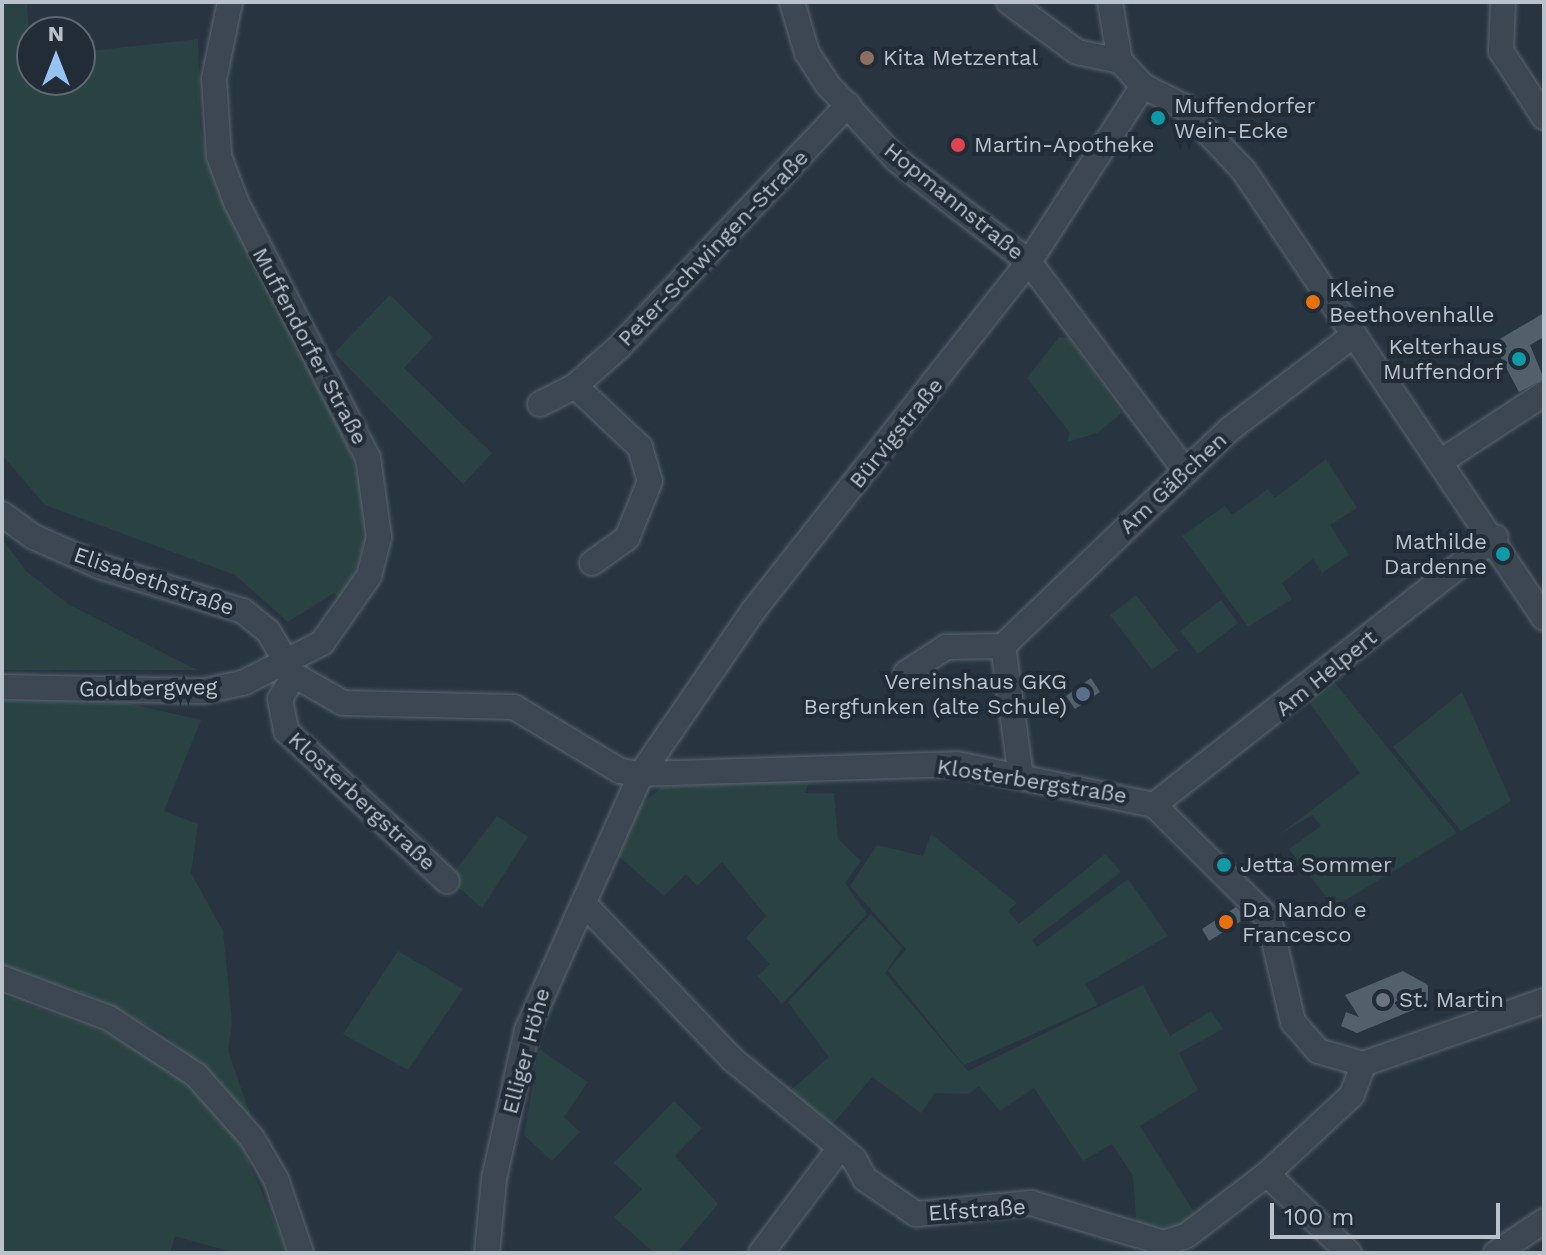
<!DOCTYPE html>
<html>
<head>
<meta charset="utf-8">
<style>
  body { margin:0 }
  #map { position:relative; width:1546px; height:1255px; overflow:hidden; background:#283541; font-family:"Work Sans",sans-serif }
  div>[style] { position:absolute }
  .green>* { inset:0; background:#2a4242 }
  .building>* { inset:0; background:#52606c }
  .roads { filter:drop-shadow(0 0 2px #5a656e) drop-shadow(0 0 2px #5a656e) }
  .minor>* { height:24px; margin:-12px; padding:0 12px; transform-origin:12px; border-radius:12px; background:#3c4751 }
  .dots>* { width:22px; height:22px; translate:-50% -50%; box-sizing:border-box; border:4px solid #212c36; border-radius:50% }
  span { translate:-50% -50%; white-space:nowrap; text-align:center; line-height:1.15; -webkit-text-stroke:8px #212c36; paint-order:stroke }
  .poi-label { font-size:22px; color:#b9c2cb }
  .left { translate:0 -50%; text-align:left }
  .right { translate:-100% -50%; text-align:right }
  .street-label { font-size:22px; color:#b9c2cb }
  .frame { position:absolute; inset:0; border:4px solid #b9c2cb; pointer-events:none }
  .north { position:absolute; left:16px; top:16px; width:80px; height:80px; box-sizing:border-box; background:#212c36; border:2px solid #5e6872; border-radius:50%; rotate:0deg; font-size:22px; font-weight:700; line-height:32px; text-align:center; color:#b9c2cb }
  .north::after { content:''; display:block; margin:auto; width:28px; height:36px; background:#97c3f2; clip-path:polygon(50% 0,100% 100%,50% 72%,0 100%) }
  .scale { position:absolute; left:1270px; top:1203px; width:230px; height:36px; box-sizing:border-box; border:4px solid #b9c2cb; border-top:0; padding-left:10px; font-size:24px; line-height:28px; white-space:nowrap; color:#b9c2cb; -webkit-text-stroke:6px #212c36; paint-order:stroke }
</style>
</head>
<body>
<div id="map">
  <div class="green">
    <div style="clip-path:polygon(2px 2px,27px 2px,32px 80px,80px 80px,80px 52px,198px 39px,200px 126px,210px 168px,345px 438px,365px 498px,366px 540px,343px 601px,334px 593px,288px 622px,235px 575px,45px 505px,2px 455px)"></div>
    <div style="clip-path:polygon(390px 295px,433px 337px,404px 368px,492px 453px,463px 484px,334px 353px)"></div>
    <div style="clip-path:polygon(1059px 337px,1069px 338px,1122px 413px,1097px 433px,1067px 442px,1070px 433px,1027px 378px)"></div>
    <div style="clip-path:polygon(1326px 459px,1357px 508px,1330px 525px,1349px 555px,1322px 573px,1313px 559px,1282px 583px,1292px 599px,1248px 627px,1182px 536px,1225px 506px,1232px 515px,1268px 489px,1275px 498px)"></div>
    <div style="clip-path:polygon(2px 539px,26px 571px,68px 604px,197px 670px,2px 670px)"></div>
    <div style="clip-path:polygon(1136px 595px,1178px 650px,1152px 670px,1110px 615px)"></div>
    <div style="clip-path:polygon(1221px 600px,1238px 623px,1198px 654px,1180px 631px)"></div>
    <div style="clip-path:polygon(1331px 678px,1457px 833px,1334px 907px,1289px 849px,1321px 826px,1312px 815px,1279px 835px,1360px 773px,1306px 698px)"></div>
    <div style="clip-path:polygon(1462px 692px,1511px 801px,1461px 831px,1393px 747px)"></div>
    <div style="clip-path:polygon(2px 697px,126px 703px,201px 720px,164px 811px,198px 824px,191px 873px,223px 931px,232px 1022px,228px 1051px,251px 1117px,166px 1035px,94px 997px,2px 965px)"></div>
    <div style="clip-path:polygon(811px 777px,805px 793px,834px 793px,838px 839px,861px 861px,845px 883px,867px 914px,782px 1004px,758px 976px,770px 964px,746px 938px,766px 916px,722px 862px,697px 886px,686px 874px,664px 896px,615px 853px,637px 808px,662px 787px)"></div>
    <div style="clip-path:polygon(497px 816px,528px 837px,482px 908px,449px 879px)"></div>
    <div style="clip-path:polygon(931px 834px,1017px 903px,1008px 911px,1019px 924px,1105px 854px,1121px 872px,1032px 940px,1037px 947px,1128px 879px,1168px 936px,1085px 984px,1098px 1005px,964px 1065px,888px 971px,906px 949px,850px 886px,877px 845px,923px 856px)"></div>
    <div style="clip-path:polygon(871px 914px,902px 948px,885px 973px,968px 1071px,1143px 985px,1170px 1036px,1211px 1011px,1223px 1029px,1179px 1053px,1198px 1090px,1140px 1126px,1197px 1217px,1170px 1231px,1137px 1230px,1133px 1176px,1112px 1144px,1083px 1161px,1034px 1088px,1000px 1111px,979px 1086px,969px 1094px,935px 1093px,921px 1113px,872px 1077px,827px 1131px,784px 1096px,829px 1057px,788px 1002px)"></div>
    <div style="clip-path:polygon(398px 951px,463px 989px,408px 1070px,343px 1034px)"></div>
    <div style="clip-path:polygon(2px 995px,107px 1033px,188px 1082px,241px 1144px,288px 1253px,235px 1253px,175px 1236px,170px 1253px,2px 1253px)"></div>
    <div style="clip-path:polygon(539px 1049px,588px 1082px,564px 1117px,580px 1132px,552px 1161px,524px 1135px)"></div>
    <div style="clip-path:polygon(674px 1101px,702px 1128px,675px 1156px,718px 1204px,677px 1253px,654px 1253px,614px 1217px,642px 1189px,614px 1163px)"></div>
  </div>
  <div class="building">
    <div style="clip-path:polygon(1544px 313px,1544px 337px,1530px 345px,1544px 379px,1519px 392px,1493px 343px)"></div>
    <div style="clip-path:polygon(1091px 678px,1100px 692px,1075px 709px,1066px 696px)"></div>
    <div style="clip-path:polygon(1236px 907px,1246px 918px,1209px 941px,1202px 929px)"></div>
    <div style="clip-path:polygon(1403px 971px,1428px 985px,1428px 1004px,1357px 1033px,1341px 1026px,1346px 1012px,1359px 1017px,1345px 995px)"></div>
  </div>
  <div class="roads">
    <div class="minor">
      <div style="left:792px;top:2px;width:53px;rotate:73.6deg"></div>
      <div style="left:807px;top:53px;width:38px;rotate:57deg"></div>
      <div style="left:828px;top:85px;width:102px;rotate:47.4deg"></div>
      <div style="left:897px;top:160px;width:167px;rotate:37.7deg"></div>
      <div style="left:1029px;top:262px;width:262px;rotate:53.2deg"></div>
      <div style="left:1009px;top:2px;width:84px;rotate:36.3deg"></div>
      <div style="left:1077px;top:52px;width:44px;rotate:11.8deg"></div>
      <div style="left:1120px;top:61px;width:34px;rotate:47deg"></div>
      <div style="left:1143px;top:86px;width:45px;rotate:26.6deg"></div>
      <div style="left:1183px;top:106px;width:89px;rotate:46.8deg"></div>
      <div style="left:1244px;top:171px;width:538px;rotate:56.13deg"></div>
      <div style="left:1110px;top:2px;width:60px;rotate:80.4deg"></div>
      <div style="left:1503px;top:2px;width:49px;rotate:92.3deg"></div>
      <div style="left:1501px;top:51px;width:79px;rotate:56.9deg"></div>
      <div style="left:575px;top:386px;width:89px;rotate:43.2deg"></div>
      <div style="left:640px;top:447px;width:35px;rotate:74deg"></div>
      <div style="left:650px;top:481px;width:61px;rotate:112deg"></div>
      <div style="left:627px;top:538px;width:43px;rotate:144.5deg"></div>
      <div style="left:540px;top:404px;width:39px;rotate:-27deg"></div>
      <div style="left:575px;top:386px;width:57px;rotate:-41.5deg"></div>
      <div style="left:618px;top:348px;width:335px;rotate:-46.6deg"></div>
      <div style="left:1443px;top:460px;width:121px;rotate:-33.2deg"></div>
      <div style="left:2px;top:514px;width:39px;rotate:36deg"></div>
      <div style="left:34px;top:537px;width:71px;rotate:24deg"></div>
      <div style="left:99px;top:566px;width:151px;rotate:17.4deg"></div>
      <div style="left:243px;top:611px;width:32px;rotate:39deg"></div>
      <div style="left:268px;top:631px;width:51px;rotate:59.4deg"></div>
      <div style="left:294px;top:675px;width:56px;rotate:29.7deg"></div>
      <div style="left:343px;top:703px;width:171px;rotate:1.3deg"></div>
      <div style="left:514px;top:707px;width:124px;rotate:31.1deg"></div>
      <div style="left:620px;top:771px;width:21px;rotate:8deg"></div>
      <div style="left:641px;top:774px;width:316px;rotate:-1.8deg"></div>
      <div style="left:957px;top:764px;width:201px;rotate:11.8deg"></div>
      <div style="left:1154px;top:805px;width:162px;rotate:44.7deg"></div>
      <div style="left:1269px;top:919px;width:106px;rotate:76.9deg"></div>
      <div style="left:1293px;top:1022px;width:38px;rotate:49deg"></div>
      <div style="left:1318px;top:1051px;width:47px;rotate:16.1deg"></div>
      <div style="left:1363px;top:1064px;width:192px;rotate:-19.2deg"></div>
      <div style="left:906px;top:673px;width:48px;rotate:-33deg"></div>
      <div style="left:946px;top:647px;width:57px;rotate:-1deg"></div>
      <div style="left:294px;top:675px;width:28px;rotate:120deg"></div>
      <div style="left:280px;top:699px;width:33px;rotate:79deg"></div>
      <div style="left:286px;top:731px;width:220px;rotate:43deg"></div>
      <div style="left:2px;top:687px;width:202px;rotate:1.1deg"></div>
      <div style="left:204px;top:691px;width:40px;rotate:-12deg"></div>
      <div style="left:243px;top:683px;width:89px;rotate:-26.9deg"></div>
      <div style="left:322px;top:643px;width:82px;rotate:-55deg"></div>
      <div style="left:369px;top:576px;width:40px;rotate:-75.6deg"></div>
      <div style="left:379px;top:537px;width:80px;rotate:-97.9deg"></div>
      <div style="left:368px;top:458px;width:288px;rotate:-117.3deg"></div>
      <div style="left:236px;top:202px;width:49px;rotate:-110.3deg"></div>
      <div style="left:219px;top:156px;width:77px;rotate:-93.7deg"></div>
      <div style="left:214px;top:79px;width:79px;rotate:-78.3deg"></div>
      <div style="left:1021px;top:777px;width:132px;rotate:-97.8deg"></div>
      <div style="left:1003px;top:646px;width:314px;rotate:-43.7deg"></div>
      <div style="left:1230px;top:429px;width:156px;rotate:-37.2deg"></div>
      <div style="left:1154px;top:805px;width:434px;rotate:-38.1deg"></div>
      <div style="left:586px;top:906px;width:211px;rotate:46.3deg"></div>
      <div style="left:732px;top:1059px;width:158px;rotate:39.3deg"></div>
      <div style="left:854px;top:1159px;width:23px;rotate:61deg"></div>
      <div style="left:865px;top:1179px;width:62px;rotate:34.5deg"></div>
      <div style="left:916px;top:1214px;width:116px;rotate:-5.5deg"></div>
      <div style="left:1031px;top:1203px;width:139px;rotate:16.7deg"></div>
      <div style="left:1164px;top:1243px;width:23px;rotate:-18deg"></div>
      <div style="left:1186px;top:1236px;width:102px;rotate:-37.4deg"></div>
      <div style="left:1267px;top:1174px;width:116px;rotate:-42.9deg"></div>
      <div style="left:1352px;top:1095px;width:33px;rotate:-70deg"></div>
      <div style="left:2px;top:978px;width:114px;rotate:20.5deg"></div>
      <div style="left:109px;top:1018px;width:104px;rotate:33.2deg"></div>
      <div style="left:196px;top:1075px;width:84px;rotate:48.4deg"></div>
      <div style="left:252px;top:1138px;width:48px;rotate:59.7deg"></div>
      <div style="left:276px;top:1179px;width:78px;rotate:71.3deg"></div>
      <div style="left:1267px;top:1174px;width:114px;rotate:43.9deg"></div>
      <div style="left:487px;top:1253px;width:74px;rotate:-84.6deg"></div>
      <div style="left:494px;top:1179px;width:153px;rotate:-77.5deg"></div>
      <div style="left:527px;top:1030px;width:280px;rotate:-66deg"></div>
      <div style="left:641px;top:774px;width:198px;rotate:-55.5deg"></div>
      <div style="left:753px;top:611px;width:445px;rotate:-51.7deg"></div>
      <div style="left:1029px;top:262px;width:210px;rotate:-57.1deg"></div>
      <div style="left:761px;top:1253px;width:130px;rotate:-53.1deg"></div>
      <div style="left:1496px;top:1253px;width:58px;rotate:-33.7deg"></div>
    </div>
  </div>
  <div class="dots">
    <div style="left:867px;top:58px;background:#8d6e63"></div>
    <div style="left:1158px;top:118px;background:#0f9aa8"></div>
    <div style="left:958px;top:145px;background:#e0444e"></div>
    <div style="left:1313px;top:302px;background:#e8710a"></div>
    <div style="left:1519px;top:359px;background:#0f9aa8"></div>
    <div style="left:1503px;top:554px;background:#0f9aa8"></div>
    <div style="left:1083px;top:694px;background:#5c6f8a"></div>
    <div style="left:1224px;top:865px;background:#0f9aa8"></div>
    <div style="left:1226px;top:922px;background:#e8710a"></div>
    <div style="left:1383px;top:1000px;background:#6b7280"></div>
  </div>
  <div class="poi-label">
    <span class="left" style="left:883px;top:58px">Kita Metzental</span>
    <span class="left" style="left:1174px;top:118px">Muffendorfer<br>Wein-Ecke</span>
    <span class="left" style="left:974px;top:145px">Martin-Apotheke</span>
    <span class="left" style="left:1329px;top:302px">Kleine<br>Beethovenhalle</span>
    <span class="right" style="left:1503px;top:359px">Kelterhaus<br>Muffendorf</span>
    <span class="right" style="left:1487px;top:554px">Mathilde<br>Dardenne</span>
    <span class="right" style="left:1067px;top:694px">Vereinshaus GKG<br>Bergfunken (alte Schule)</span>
    <span class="left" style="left:1240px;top:865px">Jetta Sommer</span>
    <span class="left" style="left:1242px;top:922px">Da Nando e<br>Francesco</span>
    <span class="left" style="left:1399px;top:1000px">St. Martin</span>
  </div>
  <div class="street-label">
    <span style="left:954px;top:201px;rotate:39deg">Hopmannstraße</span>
    <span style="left:713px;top:248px;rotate:-46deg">Peter-Schwingen-Straße</span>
    <span style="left:310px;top:346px;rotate:62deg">Muffendorfer Straße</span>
    <span style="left:896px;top:433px;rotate:-51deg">Bürvigstraße</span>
    <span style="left:1173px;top:483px;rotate:-43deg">Am Gäßchen</span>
    <span style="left:154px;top:581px;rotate:19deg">Elisabethstraße</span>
    <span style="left:1326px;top:673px;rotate:-39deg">Am Helpert</span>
    <span style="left:148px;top:688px;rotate:-1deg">Goldbergweg</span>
    <span style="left:1032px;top:781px;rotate:9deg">Klosterbergstraße</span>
    <span style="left:362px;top:801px;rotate:43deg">Klosterbergstraße</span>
    <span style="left:526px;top:1051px;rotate:-75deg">Elliger Höhe</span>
    <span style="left:977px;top:1210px;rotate:-4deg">Elfstraße</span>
  </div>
  <div class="frame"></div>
  <div class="north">N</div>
  <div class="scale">100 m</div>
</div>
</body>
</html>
